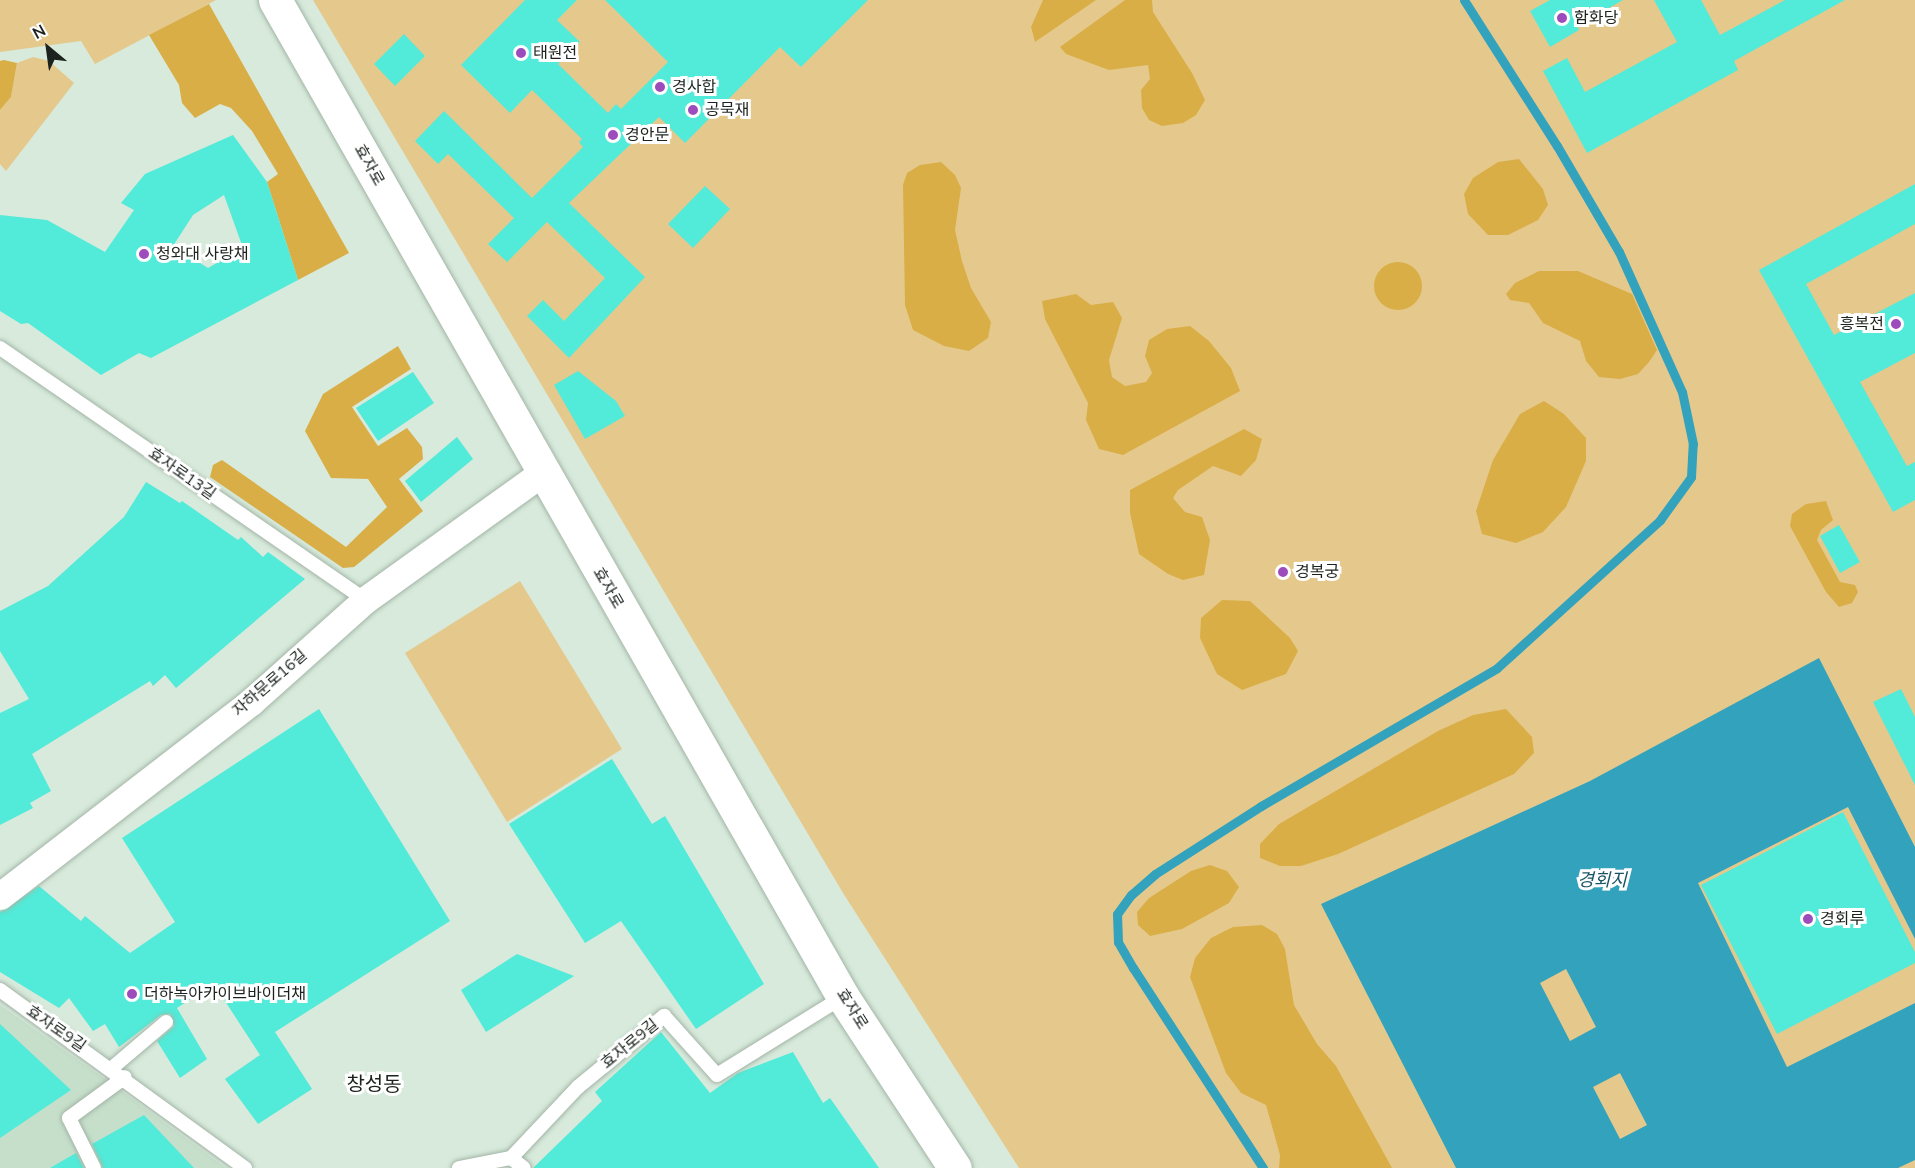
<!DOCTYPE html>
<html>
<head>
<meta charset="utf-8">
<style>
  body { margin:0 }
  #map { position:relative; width:1915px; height:1168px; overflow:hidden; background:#d7eadb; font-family:"Nunito Sans","Noto Sans KR",sans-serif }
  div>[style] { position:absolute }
  .built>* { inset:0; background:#c6dfca }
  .green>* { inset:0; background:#e5c98c }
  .forest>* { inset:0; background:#daae47 }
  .round { border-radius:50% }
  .water>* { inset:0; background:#33a2bc }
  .stream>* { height:9px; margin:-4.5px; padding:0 4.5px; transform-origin:4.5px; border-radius:4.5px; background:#33a2bc }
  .building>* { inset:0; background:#52ead8 }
  .roads { filter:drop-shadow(0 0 2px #a3b5a7) drop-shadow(0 0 2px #a3b5a7) }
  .service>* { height:14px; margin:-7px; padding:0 7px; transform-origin:7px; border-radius:7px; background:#fff }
  .minor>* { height:27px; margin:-13.5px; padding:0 13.5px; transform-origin:13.5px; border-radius:13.5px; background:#fff }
  .tertiary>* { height:33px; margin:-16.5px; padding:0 16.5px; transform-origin:16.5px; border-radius:16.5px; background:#fff }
  .dots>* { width:16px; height:16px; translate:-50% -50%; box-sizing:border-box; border:3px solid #fff; border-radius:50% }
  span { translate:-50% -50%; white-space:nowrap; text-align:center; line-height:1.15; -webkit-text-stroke:6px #fff; paint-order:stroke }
  .poi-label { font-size:16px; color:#1c231e }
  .left { translate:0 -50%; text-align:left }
  .right { translate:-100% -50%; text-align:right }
  .street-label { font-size:16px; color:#1c231e }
  .water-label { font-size:18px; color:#195563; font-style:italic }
  .quarter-label { font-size:20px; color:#1c231e }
  .north { position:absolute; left:18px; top:18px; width:60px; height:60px; -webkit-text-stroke:4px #fff; paint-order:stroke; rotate:331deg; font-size:16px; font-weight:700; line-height:24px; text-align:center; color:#1c231e }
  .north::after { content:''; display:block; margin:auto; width:21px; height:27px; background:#1c231e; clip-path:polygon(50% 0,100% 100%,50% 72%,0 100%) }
</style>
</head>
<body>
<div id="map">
  <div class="built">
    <div style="clip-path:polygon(0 1005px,109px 1082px,226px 1168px,0 1168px)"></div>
  </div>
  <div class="green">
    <div style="clip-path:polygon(0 0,216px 0,95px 64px,81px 41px,0 52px)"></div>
    <div style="clip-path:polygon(313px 0,1915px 0,1915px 1168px,1019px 1168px,843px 893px)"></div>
    <div style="clip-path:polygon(33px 57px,49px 61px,74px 83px,6px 171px,0 164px,0 110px,11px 97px,17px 63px)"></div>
    <div style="clip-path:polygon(520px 581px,622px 749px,507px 822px,405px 653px)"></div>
  </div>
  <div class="forest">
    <div style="clip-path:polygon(1043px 0,1096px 0,1035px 42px,1031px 27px)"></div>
    <div style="clip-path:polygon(1125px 0,1152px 0,1153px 12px,1192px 73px,1205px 100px,1196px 115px,1183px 123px,1162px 126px,1149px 120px,1142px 108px,1141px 90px,1150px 79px,1148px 65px,1109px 70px,1066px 54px,1060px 47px)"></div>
    <div style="clip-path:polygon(209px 4px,349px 253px,298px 280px,267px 182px,278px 174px,252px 131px,231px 108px,220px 104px,195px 118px,182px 103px,179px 85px,149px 35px)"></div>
    <div style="clip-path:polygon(4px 60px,17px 63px,11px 97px,0 110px,0 61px)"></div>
    <div style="clip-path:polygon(1519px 159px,1543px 189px,1548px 205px,1538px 220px,1508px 235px,1488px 235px,1468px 214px,1464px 194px,1473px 178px,1498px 162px)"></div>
    <div style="clip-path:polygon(941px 162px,955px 175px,961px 188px,955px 230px,962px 261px,971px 288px,991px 322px,988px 338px,969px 351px,944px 346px,913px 330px,905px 305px,903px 185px,907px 173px,920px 165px)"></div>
    <div class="round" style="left:1374px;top:262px;width:48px;height:48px"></div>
    <div style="clip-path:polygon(1539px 271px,1578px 271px,1632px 294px,1657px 350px,1649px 362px,1638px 374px,1620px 379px,1599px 377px,1586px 361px,1580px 341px,1543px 323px,1529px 303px,1510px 300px,1506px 294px,1515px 283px)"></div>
    <div style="clip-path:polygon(1076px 294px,1091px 305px,1113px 302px,1122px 318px,1109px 360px,1112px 377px,1125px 386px,1146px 382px,1152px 373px,1145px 356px,1149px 340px,1167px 329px,1190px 326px,1209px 341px,1231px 368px,1240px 391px,1123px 455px,1099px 449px,1086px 420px,1088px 403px,1045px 319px,1042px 301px)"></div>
    <div style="clip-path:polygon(398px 346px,411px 369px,352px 407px,378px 446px,407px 428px,422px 447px,423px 459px,399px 479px,423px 511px,354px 567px,343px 568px,210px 477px,213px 465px,222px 460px,346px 547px,387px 507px,368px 479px,331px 478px,305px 431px,323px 394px)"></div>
    <div style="clip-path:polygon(1544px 401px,1564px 414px,1586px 438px,1586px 461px,1566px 507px,1543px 532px,1516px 543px,1482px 534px,1476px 511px,1493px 460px,1520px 414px)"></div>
    <div style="clip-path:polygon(1244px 429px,1262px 439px,1256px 460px,1241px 476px,1213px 466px,1178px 490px,1173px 498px,1185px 512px,1202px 517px,1210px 540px,1204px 575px,1183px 580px,1168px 574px,1139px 554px,1130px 513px,1130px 490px)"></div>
    <div style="clip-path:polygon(1826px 501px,1833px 520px,1821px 530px,1817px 540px,1840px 582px,1855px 585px,1858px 592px,1852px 603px,1839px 607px,1826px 592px,1790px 526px,1792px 514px,1806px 504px)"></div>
    <div style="clip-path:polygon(1222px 600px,1250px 601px,1290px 638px,1298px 651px,1286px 674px,1242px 690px,1217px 674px,1200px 638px,1201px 618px)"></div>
    <div style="clip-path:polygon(1506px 709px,1532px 737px,1534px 753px,1514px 774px,1338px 854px,1301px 866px,1280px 866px,1260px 858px,1260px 844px,1279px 824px,1438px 731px,1473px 715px)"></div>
    <div style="clip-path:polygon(1210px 865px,1227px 871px,1239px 887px,1229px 903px,1182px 929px,1150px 936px,1138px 925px,1137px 912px,1149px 898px,1191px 871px)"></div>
    <div style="clip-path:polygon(1262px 925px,1277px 934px,1285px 949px,1294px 1005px,1317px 1044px,1336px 1066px,1392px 1168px,1279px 1168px,1280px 1155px,1266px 1105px,1241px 1093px,1226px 1073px,1190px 977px,1195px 958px,1211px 938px,1233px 927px)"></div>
  </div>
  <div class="water">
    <div style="clip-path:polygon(evenodd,1819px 658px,1915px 847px,1915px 939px,1848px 807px,1698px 883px,1787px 1067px,1915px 1003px,1915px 1160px,1898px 1168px,1456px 1168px,1321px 904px,1590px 781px,1819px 658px,1566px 969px,1596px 1027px,1570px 1041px,1540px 983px,1566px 969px,1819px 658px,1620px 1073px,1647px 1125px,1620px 1139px,1593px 1087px,1620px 1073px)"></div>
  </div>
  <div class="stream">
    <div style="left:1263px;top:1168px;width:239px;rotate:-123deg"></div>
    <div style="left:1133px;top:968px;width:30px;rotate:-120deg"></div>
    <div style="left:1118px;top:942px;width:28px;rotate:-92deg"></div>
    <div style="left:1117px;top:914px;width:24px;rotate:-54deg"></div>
    <div style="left:1131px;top:895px;width:32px;rotate:-41deg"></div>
    <div style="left:1155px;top:874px;width:126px;rotate:-32.7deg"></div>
    <div style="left:1261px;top:806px;width:273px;rotate:-30.3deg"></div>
    <div style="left:1497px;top:668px;width:220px;rotate:-42.2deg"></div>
    <div style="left:1660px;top:520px;width:53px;rotate:-54.2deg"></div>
    <div style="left:1691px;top:477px;width:33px;rotate:-87deg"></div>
    <div style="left:1693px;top:444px;width:53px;rotate:-101.9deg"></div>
    <div style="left:1682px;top:392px;width:154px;rotate:-114.2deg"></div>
    <div style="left:1619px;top:252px;width:123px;rotate:-120.3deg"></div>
    <div style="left:1557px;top:146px;width:173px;rotate:-122.5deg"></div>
  </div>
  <div class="building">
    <div style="clip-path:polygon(525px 0,577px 0,557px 20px,580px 42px,558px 64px,608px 113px,616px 104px,621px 109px,668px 62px,605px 0,868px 0,801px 67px,780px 47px,685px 143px,659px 117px,569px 203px,645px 277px,569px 358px,527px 316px,543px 300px,564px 321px,605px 278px,547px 222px,507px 262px,488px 244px,514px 218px,448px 154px,438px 164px,415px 141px,444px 111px,532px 198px,583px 147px,579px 142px,582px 139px,532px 90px,510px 113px,461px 65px)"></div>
    <div style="clip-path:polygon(1550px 0,1623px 0,1577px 26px,1579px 30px,1550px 47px,1530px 11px)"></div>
    <div style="clip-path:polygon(1654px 0,1701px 0,1720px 35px,1785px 0,1845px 0,1734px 61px,1738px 70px,1587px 153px,1543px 71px,1567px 58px,1585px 92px,1677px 42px)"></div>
    <div style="clip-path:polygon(404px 34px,425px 56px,395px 86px,374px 64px)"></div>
    <div style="clip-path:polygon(evenodd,233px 135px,267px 182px,298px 280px,151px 358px,139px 353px,101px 375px,28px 323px,21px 324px,0 311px,0 215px,47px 220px,105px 252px,134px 210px,121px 203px,145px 174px,233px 135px,224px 195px,243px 248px,208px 268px,173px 246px,193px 215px,224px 195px)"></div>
    <div style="clip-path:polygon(1915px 184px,1915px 224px,1806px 284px,1834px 335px,1915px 293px,1915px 353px,1860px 382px,1907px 466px,1915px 462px,1915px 500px,1893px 512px,1759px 270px)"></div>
    <div style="clip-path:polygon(705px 186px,730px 209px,693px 248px,668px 224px)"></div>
    <div style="clip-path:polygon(578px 371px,616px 401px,625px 416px,585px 439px,554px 385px)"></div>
    <div style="clip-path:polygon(413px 372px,434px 403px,378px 441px,356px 408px)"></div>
    <div style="clip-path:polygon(457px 437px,473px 459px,421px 502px,405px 481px)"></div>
    <div style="clip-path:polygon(146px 482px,180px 503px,182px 501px,238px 540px,241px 537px,263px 557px,268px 552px,305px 579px,176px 688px,165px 675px,153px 686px,150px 681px,32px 754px,51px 791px,30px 803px,33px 808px,0 825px,0 713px,29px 699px,0 651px,0 611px,48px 586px,124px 517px)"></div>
    <div style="clip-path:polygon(1839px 525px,1860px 562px,1840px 573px,1820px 536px)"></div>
    <div style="clip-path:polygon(1901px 689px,1915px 717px,1915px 785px,1873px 702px)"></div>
    <div style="clip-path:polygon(319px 709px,450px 921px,275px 1032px,312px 1089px,258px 1124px,225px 1079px,260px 1055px,214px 984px,177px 1008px,207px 1059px,180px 1078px,157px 1041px,174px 1026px,170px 1014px,161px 1015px,119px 1047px,105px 1024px,93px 1031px,69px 998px,59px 1008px,0 972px,0 912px,39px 886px,81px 921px,85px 916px,130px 953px,175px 922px,122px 838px)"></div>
    <div style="clip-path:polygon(612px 759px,652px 824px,665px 816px,764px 984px,696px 1029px,621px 921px,585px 943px,509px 824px)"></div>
    <div style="clip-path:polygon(1843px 812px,1915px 952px,1915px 963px,1777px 1034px,1701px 885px)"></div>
    <div style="clip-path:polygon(517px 954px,574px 976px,486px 1032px,461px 990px)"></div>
    <div style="clip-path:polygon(0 1024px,71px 1090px,0 1138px)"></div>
    <div style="clip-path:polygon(661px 1032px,710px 1093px,738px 1073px,793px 1052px,823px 1103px,830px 1098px,879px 1168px,533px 1168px,602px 1101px,595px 1092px)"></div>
    <div style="clip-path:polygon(144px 1115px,194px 1168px,103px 1168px,92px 1144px)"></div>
    <div style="clip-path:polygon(76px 1153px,84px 1168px,50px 1168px)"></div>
  </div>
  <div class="roads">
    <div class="service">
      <div style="left:0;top:348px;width:444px;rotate:34.6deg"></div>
      <div style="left:0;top:990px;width:303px;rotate:36deg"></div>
      <div style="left:112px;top:1068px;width:71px;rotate:-40.4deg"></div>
      <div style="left:511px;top:1158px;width:98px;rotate:-46.7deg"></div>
      <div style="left:578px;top:1087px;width:112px;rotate:-39.5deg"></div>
      <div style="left:664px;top:1016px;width:79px;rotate:48.1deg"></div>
      <div style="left:717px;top:1075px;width:148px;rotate:-31.8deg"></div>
      <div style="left:94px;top:1168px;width:56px;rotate:-116.6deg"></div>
      <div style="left:69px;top:1118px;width:69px;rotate:-36.2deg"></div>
      <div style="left:459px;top:1168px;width:53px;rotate:-10.9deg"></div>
      <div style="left:511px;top:1158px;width:16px;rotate:38deg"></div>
    </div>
    <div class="minor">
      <div style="left:0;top:896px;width:317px;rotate:-37.7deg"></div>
      <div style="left:251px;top:702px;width:153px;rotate:-41.8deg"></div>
      <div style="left:365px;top:600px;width:218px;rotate:-35.7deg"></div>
    </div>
    <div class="tertiary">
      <div style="left:275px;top:0;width:1147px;rotate:60.33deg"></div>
      <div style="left:843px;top:997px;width:204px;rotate:56.8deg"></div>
    </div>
  </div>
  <div class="dots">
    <div style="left:1562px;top:18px;background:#9c4cbb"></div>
    <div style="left:521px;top:53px;background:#9c4cbb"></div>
    <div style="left:660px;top:87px;background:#9c4cbb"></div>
    <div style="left:693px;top:110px;background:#9c4cbb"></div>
    <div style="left:613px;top:135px;background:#9c4cbb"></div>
    <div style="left:144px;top:254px;background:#9c4cbb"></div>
    <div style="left:1896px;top:324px;background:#9c4cbb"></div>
    <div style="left:1283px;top:572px;background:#9c4cbb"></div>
    <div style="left:1808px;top:919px;background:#9c4cbb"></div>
    <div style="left:132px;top:994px;background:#9c4cbb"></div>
  </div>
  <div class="poi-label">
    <span class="left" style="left:1574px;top:18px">함화당</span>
    <span class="left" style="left:533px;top:53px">태원전</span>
    <span class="left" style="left:672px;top:87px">경사합</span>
    <span class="left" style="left:705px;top:110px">공묵재</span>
    <span class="left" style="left:625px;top:135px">경안문</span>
    <span class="left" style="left:156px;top:254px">청와대 사랑채</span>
    <span class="right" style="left:1884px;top:324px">흥복전</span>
    <span class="left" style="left:1295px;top:572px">경복궁</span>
    <span class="left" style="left:1820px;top:919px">경회루</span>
    <span class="left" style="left:144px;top:994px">더하녹아카이브바이더채</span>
  </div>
  <div class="street-label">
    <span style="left:369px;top:165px;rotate:61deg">효자로</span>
    <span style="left:182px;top:474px;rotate:35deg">효자로13길</span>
    <span style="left:608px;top:588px;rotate:60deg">효자로</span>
    <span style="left:270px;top:683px;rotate:-41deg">자하문로16길</span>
    <span style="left:852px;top:1009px;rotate:58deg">효자로</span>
    <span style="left:56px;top:1029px;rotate:35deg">효자로9길</span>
    <span style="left:630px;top:1044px;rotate:-39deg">효자로9길</span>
  </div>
  <div class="water-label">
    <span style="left:1602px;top:880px">경회지</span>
  </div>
  <div class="quarter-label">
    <span style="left:374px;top:1084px">창성동</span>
  </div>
  <div class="north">N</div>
</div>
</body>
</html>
